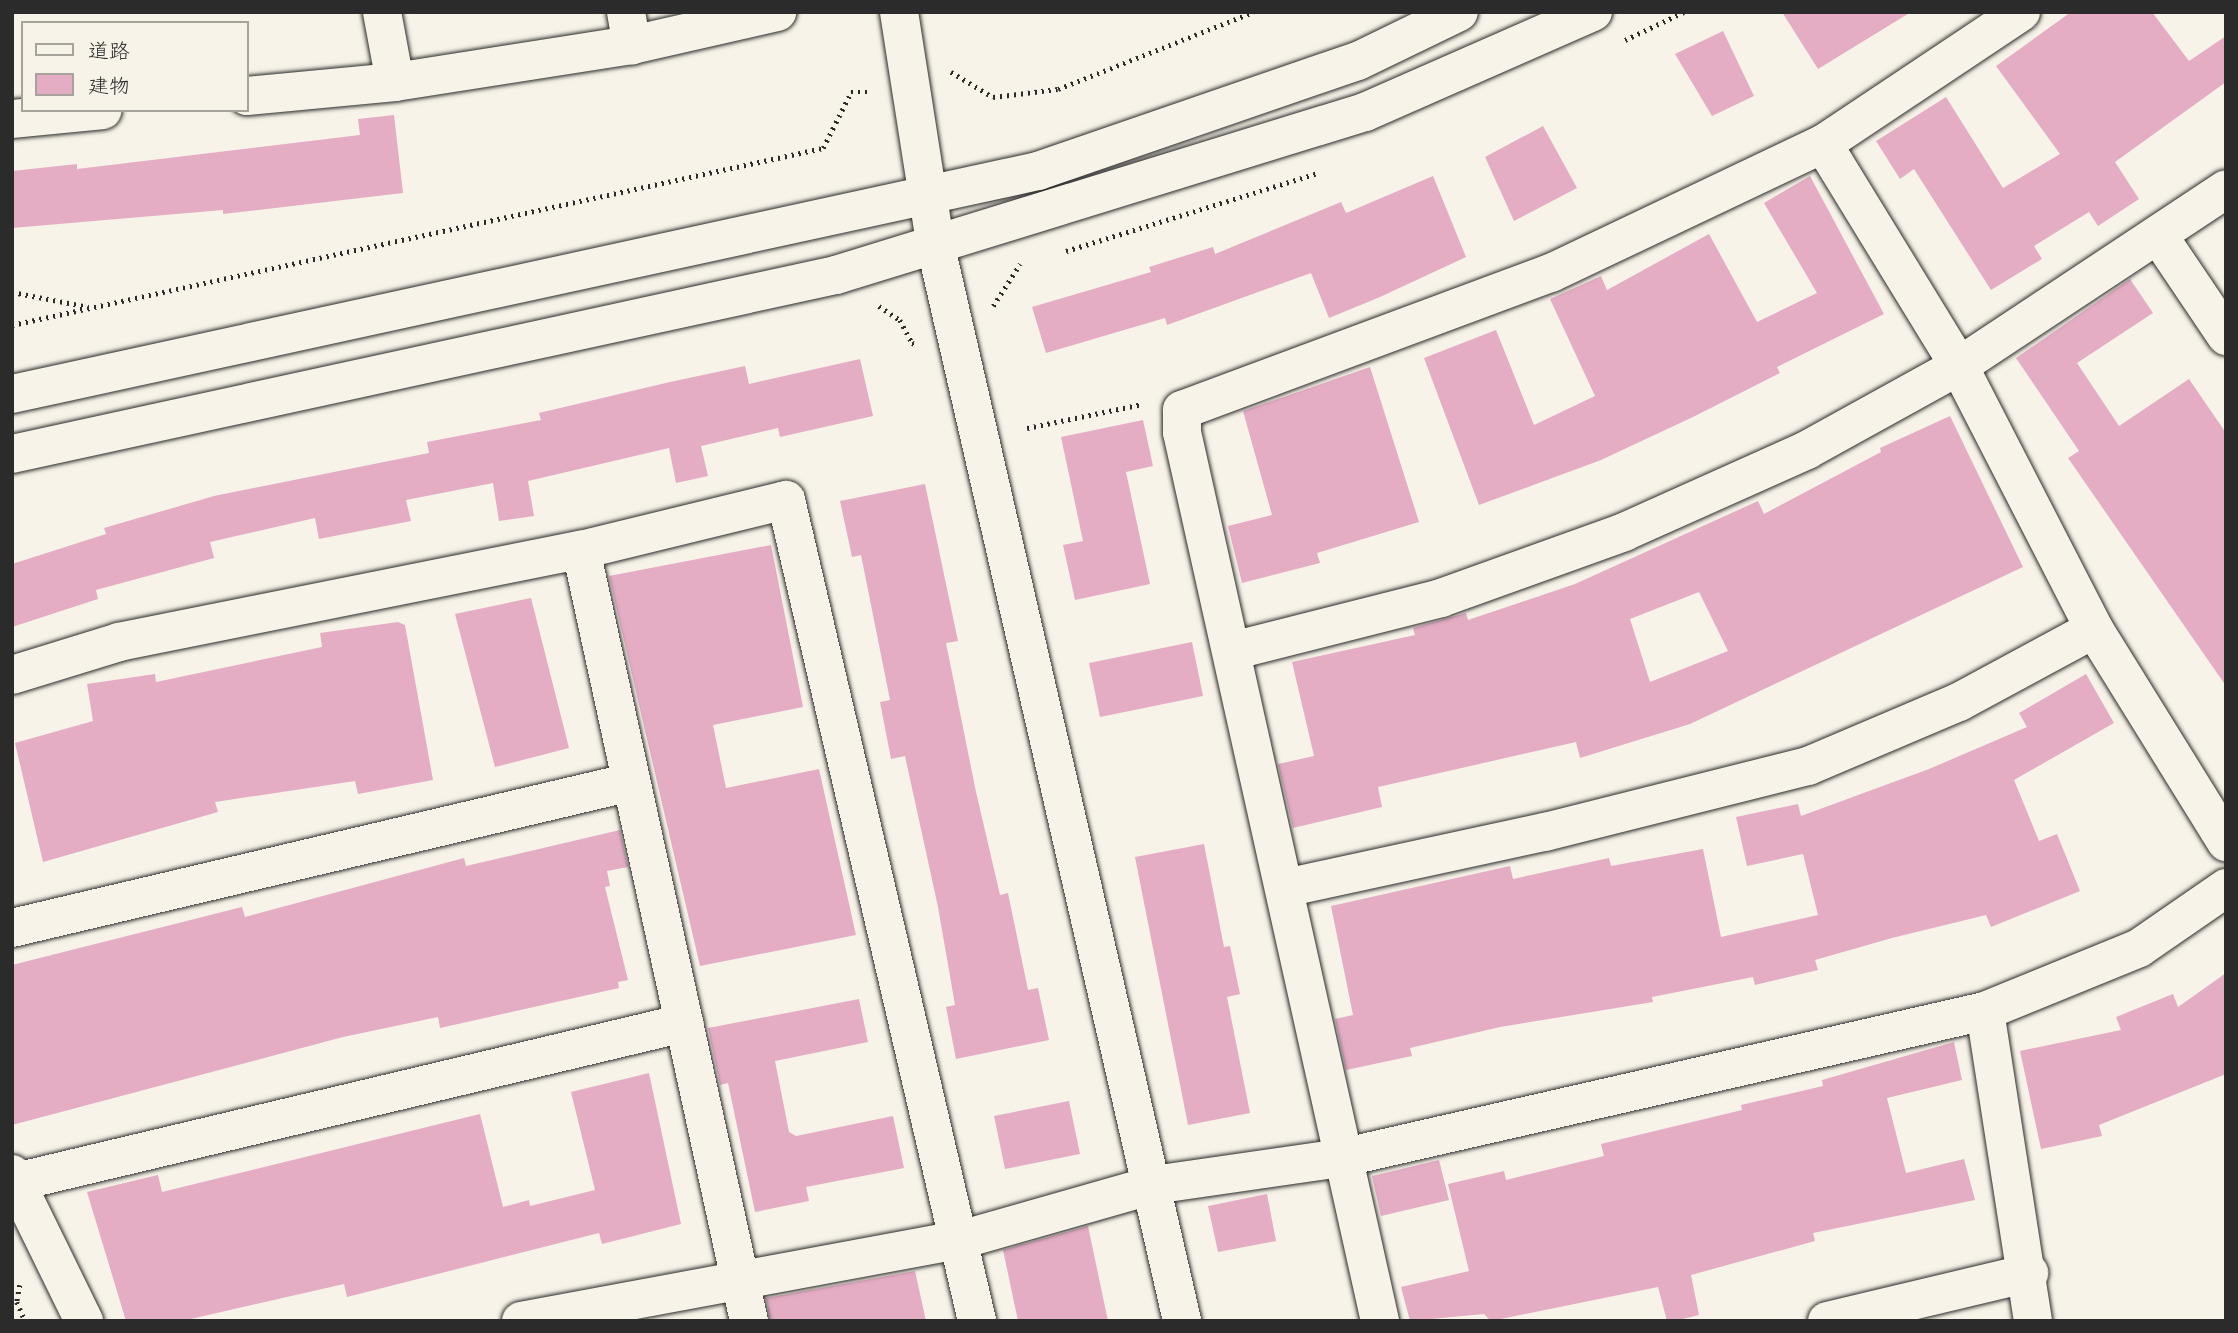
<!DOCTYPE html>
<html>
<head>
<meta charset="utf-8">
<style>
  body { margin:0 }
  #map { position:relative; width:2238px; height:1333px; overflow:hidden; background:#f7f3e8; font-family:"Architects Daughter","Klee One",sans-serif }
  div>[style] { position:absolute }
  .building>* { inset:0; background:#e4adc4 }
  .path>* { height:4.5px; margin-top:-2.25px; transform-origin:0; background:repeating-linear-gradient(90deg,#2b2b2b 0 2px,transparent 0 7px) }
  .roads { filter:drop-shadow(0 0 2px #2b2b2b) drop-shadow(0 0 2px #2b2b2b) }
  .minor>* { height:38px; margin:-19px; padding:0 19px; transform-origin:19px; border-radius:19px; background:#f7f3e8 }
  span { translate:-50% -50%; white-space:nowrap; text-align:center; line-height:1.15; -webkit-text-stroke:5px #f7f3e8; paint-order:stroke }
  .frame { position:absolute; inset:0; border:14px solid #2b2b2b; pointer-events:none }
  .legend { position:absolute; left:21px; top:21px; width:228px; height:91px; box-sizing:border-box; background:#f7f3e8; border:2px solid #a5a39c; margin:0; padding:9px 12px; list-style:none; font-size:21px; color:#2b2b2b }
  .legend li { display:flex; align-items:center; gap:14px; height:35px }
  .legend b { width:35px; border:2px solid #a5a39c }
</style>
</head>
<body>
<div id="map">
  <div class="building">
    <div style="clip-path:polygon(1782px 12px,1911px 12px,1818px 69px)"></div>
    <div style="clip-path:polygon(2071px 12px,2152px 12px,2189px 61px,2226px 36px,2226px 82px,2115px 162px,2139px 199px,2098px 226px,2089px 212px,2034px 246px,2042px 259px,1991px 290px,1914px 169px,1900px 179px,1876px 141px,1946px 97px,2003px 188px,2060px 154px,1996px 66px)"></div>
    <div style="clip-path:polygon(1723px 31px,1754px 96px,1712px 116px,1675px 54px)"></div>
    <div style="clip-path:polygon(394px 115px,403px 193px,223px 214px,223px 210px,12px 228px,12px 171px,77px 164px,77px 169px,360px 135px,358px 119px)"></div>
    <div style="clip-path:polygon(1543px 126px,1577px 188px,1514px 221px,1485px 157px)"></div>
    <div style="clip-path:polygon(1433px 176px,1466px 257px,1380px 297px,1329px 318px,1311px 273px,1167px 325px,1165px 318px,1046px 353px,1032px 307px,1151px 272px,1149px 267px,1213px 247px,1215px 254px,1341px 202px,1346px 213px)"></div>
    <div style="clip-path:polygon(1810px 176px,1884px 314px,1777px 367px,1780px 373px,1693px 417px,1601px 460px,1479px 505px,1424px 358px,1496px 330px,1534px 425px,1595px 396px,1550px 299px,1601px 276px,1607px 290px,1709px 234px,1757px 322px,1817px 293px,1764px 203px)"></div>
    <div style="clip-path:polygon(2130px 279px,2153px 313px,2077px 363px,2119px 426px,2189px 379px,2226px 433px,2226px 686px,2068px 458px,2079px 451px,2016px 358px)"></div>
    <div style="clip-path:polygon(860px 359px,873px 416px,780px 437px,778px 428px,701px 446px,708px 476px,676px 483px,669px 448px,528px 481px,534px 516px,499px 521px,493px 483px,406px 500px,411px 521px,319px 539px,315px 518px,210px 542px,214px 558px,96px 590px,98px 599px,12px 627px,12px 564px,106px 534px,104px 528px,214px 496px,429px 453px,427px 442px,541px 420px,539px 413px,670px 382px,745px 366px,749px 384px)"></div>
    <div style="clip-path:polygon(1370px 367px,1419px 522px,1317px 553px,1320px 563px,1242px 583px,1228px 526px,1272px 515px,1243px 411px)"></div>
    <div style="clip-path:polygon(evenodd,1950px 416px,2023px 567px,1690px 724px,1580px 758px,1576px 742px,1378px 787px,1382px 807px,1293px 828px,1278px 764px,1314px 756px,1292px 662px,1415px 635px,1413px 628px,1466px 613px,1468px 620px,1575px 584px,1758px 501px,1764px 514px,1881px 452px,1880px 448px,1950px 416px,1699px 592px,1728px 651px,1650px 682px,1630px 619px,1699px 592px)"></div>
    <div style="clip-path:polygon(1143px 420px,1153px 466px,1126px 472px,1150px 584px,1075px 600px,1063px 545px,1083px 541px,1061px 437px)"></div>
    <div style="clip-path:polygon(925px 484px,958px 641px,946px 643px,976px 792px,1000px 895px,1008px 893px,1028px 990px,1038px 988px,1049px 1040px,956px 1059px,946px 1007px,955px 1005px,938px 907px,905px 756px,891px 759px,880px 702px,890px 700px,861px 555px,852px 557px,840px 501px)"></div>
    <div style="clip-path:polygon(771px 545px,803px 707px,713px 725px,726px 788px,819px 769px,856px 935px,700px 966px,609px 576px)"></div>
    <div style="clip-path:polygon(531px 598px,569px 748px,495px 767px,455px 614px)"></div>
    <div style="clip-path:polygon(398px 622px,405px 625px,433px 780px,358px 794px,355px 781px,215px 802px,218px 812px,43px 862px,15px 743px,93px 721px,87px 684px,155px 674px,156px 682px,322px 647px,320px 633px)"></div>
    <div style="clip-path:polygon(1192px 642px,1203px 696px,1100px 717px,1089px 663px)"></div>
    <div style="clip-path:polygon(2086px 674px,2114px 723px,2014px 780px,2039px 841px,2057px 834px,2080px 891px,1991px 927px,1986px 915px,1892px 938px,1815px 960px,1818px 970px,1755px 985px,1753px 977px,1652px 997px,1653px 1002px,1500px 1027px,1410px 1048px,1412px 1056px,1346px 1070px,1335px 1019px,1353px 1015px,1331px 906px,1510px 866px,1513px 879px,1609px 858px,1611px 866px,1703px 849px,1721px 937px,1818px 915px,1803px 854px,1747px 866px,1736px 817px,1798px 804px,1801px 816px,1929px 769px,2027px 727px,2019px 713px)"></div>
    <div style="clip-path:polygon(620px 830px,628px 867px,607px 871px,610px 886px,605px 887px,628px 980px,618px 982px,619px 988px,440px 1028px,438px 1017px,343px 1037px,12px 1125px,12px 965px,242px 907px,245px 917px,464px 858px,466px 866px)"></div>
    <div style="clip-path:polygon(1204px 844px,1224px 947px,1230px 946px,1240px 994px,1227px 997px,1250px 1113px,1188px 1125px,1135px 857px)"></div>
    <div style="clip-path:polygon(2226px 973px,2226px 1074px,2099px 1125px,2102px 1136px,2041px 1149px,2020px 1051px,2121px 1030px,2116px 1017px,2173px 994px,2178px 1007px)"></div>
    <div style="clip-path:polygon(859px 999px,868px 1042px,775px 1061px,789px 1132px,796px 1136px,893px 1116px,904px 1168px,806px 1187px,809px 1201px,755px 1212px,728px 1083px,720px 1085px,708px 1028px)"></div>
    <div style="clip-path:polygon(1954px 1042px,1962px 1080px,1887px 1098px,1906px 1173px,1964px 1159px,1975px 1200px,1813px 1233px,1815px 1241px,1691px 1275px,1699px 1315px,1674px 1321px,1667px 1321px,1658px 1287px,1491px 1321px,1484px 1314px,1410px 1321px,1401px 1287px,1469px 1271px,1448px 1184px,1504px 1171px,1506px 1180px,1604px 1156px,1601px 1144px,1742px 1110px,1741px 1105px,1823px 1086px,1822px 1080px)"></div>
    <div style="clip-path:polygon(649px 1073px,681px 1224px,602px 1244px,599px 1233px,347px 1297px,344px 1284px,182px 1321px,126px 1321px,87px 1192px,158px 1175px,162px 1192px,480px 1114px,503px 1207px,529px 1200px,530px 1206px,595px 1190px,571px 1092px)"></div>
    <div style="clip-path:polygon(1069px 1101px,1080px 1154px,1005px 1169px,994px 1116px)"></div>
    <div style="clip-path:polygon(1439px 1160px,1449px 1200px,1381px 1216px,1372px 1176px)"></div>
    <div style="clip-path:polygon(1267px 1194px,1276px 1241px,1218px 1252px,1208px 1206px)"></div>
    <div style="clip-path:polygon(1088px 1226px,1108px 1321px,1018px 1321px,1003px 1250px)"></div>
    <div style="clip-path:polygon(915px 1271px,926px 1321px,770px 1321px,766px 1298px)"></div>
  </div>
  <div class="path">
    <div style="left:1625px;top:40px;width:65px;rotate:-25.4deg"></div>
    <div style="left:951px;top:72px;width:49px;rotate:30.8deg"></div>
    <div style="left:993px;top:97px;width:65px;rotate:-7deg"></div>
    <div style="left:1058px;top:89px;width:210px;rotate:-21.5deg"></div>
    <div style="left:1066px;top:251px;width:264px;rotate:-17.2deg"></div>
    <div style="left:12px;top:292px;width:78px;rotate:11deg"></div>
    <div style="left:879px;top:306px;width:25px;rotate:34deg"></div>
    <div style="left:900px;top:320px;width:26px;rotate:62deg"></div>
    <div style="left:912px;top:343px;width:6px;rotate:18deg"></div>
    <div style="left:993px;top:306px;width:50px;rotate:-57.3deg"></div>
    <div style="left:12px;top:325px;width:830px;rotate:-12.31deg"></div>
    <div style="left:823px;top:148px;width:63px;rotate:-63.4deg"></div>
    <div style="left:851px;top:92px;width:20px"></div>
    <div style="left:1027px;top:428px;width:118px;rotate:-11.7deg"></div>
    <div style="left:20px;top:1285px;width:17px;rotate:100deg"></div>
    <div style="left:17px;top:1302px;width:21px;rotate:67deg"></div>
  </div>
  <div class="roads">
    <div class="minor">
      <div style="left:382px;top:12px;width:71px;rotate:79.5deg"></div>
      <div style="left:626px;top:12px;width:34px;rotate:80deg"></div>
      <div style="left:899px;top:12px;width:234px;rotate:81.1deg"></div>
      <div style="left:935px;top:243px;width:1106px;rotate:77.09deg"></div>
      <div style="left:247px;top:96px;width:149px;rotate:-5.4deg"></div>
      <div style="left:395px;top:82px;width:240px;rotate:-8.9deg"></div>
      <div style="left:632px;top:45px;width:149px;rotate:-12.8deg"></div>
      <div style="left:12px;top:119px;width:91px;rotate:-5.6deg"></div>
      <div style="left:1823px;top:144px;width:260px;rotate:58.5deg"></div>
      <div style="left:1959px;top:366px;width:296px;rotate:62.8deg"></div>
      <div style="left:2094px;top:629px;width:251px;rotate:58.2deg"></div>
      <div style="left:2158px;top:235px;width:122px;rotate:56deg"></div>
      <div style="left:12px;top:394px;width:1050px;rotate:-12.26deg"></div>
      <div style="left:1038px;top:171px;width:338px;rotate:-19deg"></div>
      <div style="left:1358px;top:61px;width:112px;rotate:-25.9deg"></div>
      <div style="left:12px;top:454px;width:843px;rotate:-12.26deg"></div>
      <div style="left:836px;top:275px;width:554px;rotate:-17.13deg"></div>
      <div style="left:1365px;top:112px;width:249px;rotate:-23.7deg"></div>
      <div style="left:581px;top:550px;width:789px;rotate:77.71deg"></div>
      <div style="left:1232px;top:651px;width:216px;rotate:-14.2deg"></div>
      <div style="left:1441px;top:598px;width:195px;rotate:-19.8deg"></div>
      <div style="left:1624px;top:532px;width:201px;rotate:-24.1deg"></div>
      <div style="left:1807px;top:450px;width:174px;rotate:-28.9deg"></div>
      <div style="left:1959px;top:366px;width:320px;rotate:-33.5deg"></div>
      <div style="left:12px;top:675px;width:112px;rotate:-17.1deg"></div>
      <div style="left:119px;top:642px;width:471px;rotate:-11.3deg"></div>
      <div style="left:581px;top:550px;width:211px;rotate:-13.7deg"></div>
      <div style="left:786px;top:500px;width:843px;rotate:76.9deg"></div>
      <div style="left:1285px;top:888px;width:266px;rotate:-12.2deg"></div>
      <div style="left:1545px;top:832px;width:271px;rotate:-14.1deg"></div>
      <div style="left:1808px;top:766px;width:164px;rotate:-23deg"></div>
      <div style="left:1959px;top:702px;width:153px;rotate:-28.4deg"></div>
      <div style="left:12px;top:928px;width:636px;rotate:-13.27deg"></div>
      <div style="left:1985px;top:1011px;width:314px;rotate:81.2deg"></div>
      <div style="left:12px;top:1174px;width:164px;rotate:63.9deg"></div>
      <div style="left:16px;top:1182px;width:687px;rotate:-13.39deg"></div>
      <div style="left:521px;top:1321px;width:446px;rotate:-10.5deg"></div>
      <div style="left:960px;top:1240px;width:201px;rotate:-15.9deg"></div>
      <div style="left:1153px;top:1185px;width:190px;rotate:-8.2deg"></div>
      <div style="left:1341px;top:1158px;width:661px;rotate:-12.86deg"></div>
      <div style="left:1985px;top:1011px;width:166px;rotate:-22.2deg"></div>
      <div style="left:2139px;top:948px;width:106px;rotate:-34.6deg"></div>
      <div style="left:1380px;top:1321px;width:911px;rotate:-102.56deg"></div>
      <div style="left:1182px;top:432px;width:22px;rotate:-90deg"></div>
      <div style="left:1182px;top:410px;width:394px;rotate:-20.4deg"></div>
      <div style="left:1551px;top:273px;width:301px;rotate:-25.4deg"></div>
      <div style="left:1823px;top:144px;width:238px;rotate:-33.7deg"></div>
      <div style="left:1827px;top:1321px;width:208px;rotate:-13.4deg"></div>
    </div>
  </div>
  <div class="frame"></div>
  <ul class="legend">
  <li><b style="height:9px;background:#f7f3e8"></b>道路</li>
  <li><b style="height:19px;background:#e4adc4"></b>建物</li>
  </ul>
</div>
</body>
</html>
